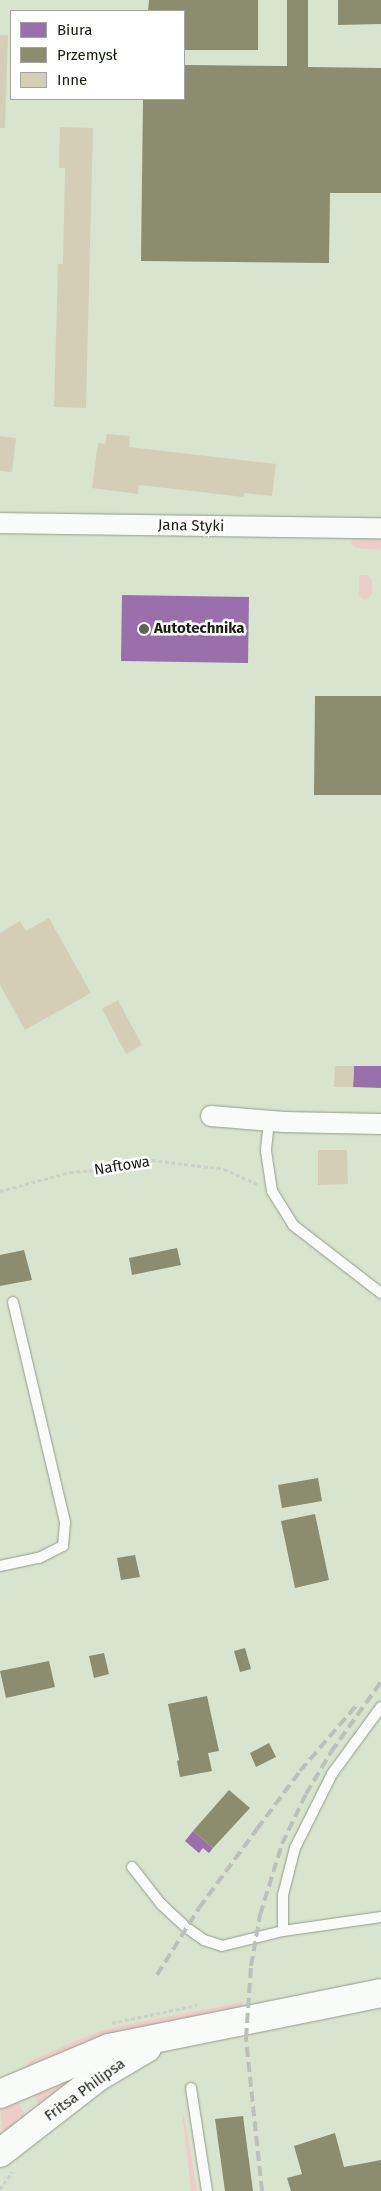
<!DOCTYPE html>
<html>
<head>
<meta charset="utf-8">
<style>
  body { margin:0 }
  #map { position:relative; width:381px; height:2191px; overflow:hidden; background:#d9e4cf; font-family:"Fira Sans",sans-serif }
  div>[style] { position:absolute }
  .green>* { inset:0; background:#edcdc9 }
  .offices>* { inset:0; background:#9970ab }
  .industry>* { inset:0; background:#8c8c6e }
  .building>* { inset:0; background:#d5ceb7 }
  .path>* { height:3px; margin-top:-1.5px; transform-origin:0; background:repeating-linear-gradient(90deg,#ccd0c9 0 4px,transparent 0 6.5px) }
  .roads { filter:drop-shadow(0 0 1px #949c8c) drop-shadow(0 0 1px #949c8c) }
  .lane>* { height:10px; margin:-5px; padding:0 5px; transform-origin:5px; border-radius:5px; background:#f9fbf8 }
  .street>* { height:20px; margin:-10px; padding:0 10px; transform-origin:10px; border-radius:10px; background:#f9fbf8 }
  .secondary>* { height:28px; margin:-14px; padding:0 14px; transform-origin:14px; border-radius:14px; background:#f9fbf8 }
  .rail>* { height:4px; margin-top:-2px; transform-origin:0; background:repeating-linear-gradient(90deg,#bdbfbb 0 10px,transparent 0 15px) }
  .dots>* { width:14px; height:14px; translate:-50% -50%; box-sizing:border-box; border:2px solid #fff; border-radius:50% }
  span { translate:-50% -50%; white-space:nowrap; text-align:center; line-height:1.15; -webkit-text-stroke:5px #fff; paint-order:stroke }
  .street-label { font-size:15px; color:#171e10 }
  .poi-label { font-size:15px; color:#171e10; font-weight:700 }
  .left { translate:0 -50%; text-align:left }
  .legend { position:absolute; left:10px; top:10px; width:175px; height:90px; box-sizing:border-box; background:#fff; border:1px solid #a2a59f; margin:0; padding:6px 9px; list-style:none; font-size:15px; color:#171e10 }
  .legend li { display:flex; align-items:center; gap:10px; height:25px }
  .legend b { width:25px; border:1px solid #a2a59f }
</style>
</head>
<body>
<div id="map">
  <div class="green">
    <div style="clip-path:polygon(357px 537px,381px 537px,381px 550px,356px 548px,351px 544px,352px 540px)"></div>
    <div style="clip-path:polygon(359px 575px,368px 575px,372px 580px,372px 594px,366px 600px,359px 597px)"></div>
    <div style="clip-path:polygon(243px 2002px,243px 2008px,24px 2072px,28px 2062px,92px 2034px,115px 2027px)"></div>
    <div style="clip-path:polygon(92px 2064px,43px 2112px,31px 2090px)"></div>
    <div style="clip-path:polygon(16px 2098px,30px 2123px,3px 2140px,0 2104px)"></div>
    <div style="clip-path:polygon(182px 2111px,185px 2119px,197px 2191px,191px 2191px)"></div>
  </div>
  <div class="offices">
    <div style="clip-path:polygon(122px 595px,249px 597px,248px 663px,121px 661px)"></div>
    <div style="clip-path:polygon(354px 1066px,381px 1066px,381px 1088px,353px 1087px)"></div>
    <div style="clip-path:polygon(193px 1831px,213px 1848px,209px 1853px,203px 1848px,199px 1853px,185px 1841px)"></div>
  </div>
  <div class="industry">
    <div style="clip-path:polygon(149px 0,258px 0,258px 50px,184px 50px,184px 11px,148px 11px)"></div>
    <div style="clip-path:polygon(287px 0,308px 0,308px 67px,381px 68px,381px 193px,330px 193px,329px 263px,141px 261px,143px 99px,184px 99px,184px 65px,287px 66px)"></div>
    <div style="clip-path:polygon(338px 0,381px 0,381px 24px,338px 25px)"></div>
    <div style="clip-path:polygon(315px 696px,381px 696px,381px 795px,314px 795px)"></div>
    <div style="clip-path:polygon(177px 1248px,181px 1265px,132px 1275px,129px 1258px)"></div>
    <div style="clip-path:polygon(24px 1250px,32px 1280px,0 1286px,0 1255px)"></div>
    <div style="clip-path:polygon(318px 1478px,322px 1501px,282px 1508px,278px 1485px)"></div>
    <div style="clip-path:polygon(315px 1514px,329px 1580px,295px 1588px,281px 1521px)"></div>
    <div style="clip-path:polygon(135px 1555px,140px 1577px,121px 1580px,117px 1558px)"></div>
    <div style="clip-path:polygon(245px 1648px,251px 1669px,240px 1672px,234px 1651px)"></div>
    <div style="clip-path:polygon(104px 1653px,109px 1674px,94px 1678px,89px 1656px)"></div>
    <div style="clip-path:polygon(49px 1661px,55px 1687px,6px 1698px,0 1671px)"></div>
    <div style="clip-path:polygon(207px 1696px,219px 1751px,208px 1753px,212px 1771px,180px 1777px,177px 1761px,179px 1760px,168px 1704px)"></div>
    <div style="clip-path:polygon(269px 1743px,276px 1757px,256px 1767px,250px 1753px)"></div>
    <div style="clip-path:polygon(229px 1790px,250px 1808px,213px 1848px,193px 1831px)"></div>
    <div style="clip-path:polygon(243px 2116px,253px 2191px,225px 2191px,215px 2119px)"></div>
    <div style="clip-path:polygon(335px 2133px,344px 2167px,381px 2160px,381px 2191px,291px 2191px,287px 2178px,302px 2174px,294px 2146px)"></div>
  </div>
  <div class="building">
    <div style="clip-path:polygon(0 35px,8px 35px,5px 128px,0 128px)"></div>
    <div style="clip-path:polygon(60px 127px,93px 128px,86px 408px,54px 407px,58px 264px,63px 264px,65px 168px,59px 168px)"></div>
    <div style="clip-path:polygon(107px 434px,130px 436px,129px 447px,276px 464px,272px 496px,244px 493px,244px 497px,139px 485px,138px 494px,92px 488px,98px 443px,105px 444px)"></div>
    <div style="clip-path:polygon(0 436px,16px 438px,12px 472px,0 471px)"></div>
    <div style="clip-path:polygon(49px 918px,91px 993px,25px 1030px,0 985px,0 933px,20px 921px,26px 931px)"></div>
    <div style="clip-path:polygon(118px 1000px,142px 1045px,126px 1054px,102px 1009px)"></div>
    <div style="clip-path:polygon(335px 1066px,354px 1066px,353px 1087px,334px 1087px)"></div>
    <div style="clip-path:polygon(318px 1150px,347px 1150px,348px 1184px,318px 1185px)"></div>
  </div>
  <div class="path">
    <div style="left:0;top:1191px;width:73px;rotate:-15.2deg"></div>
    <div style="left:70px;top:1172px;width:29px;rotate:-4deg"></div>
    <div style="left:99px;top:1170px;width:26px;rotate:-18deg"></div>
    <div style="left:124px;top:1162px;width:28px;rotate:-4deg"></div>
    <div style="left:152px;top:1160px;width:73px;rotate:7.1deg"></div>
    <div style="left:224px;top:1169px;width:37px;rotate:24deg"></div>
    <div style="left:112px;top:2023px;width:87px;rotate:-12deg"></div>
    <div style="left:0;top:2189px;width:21px;rotate:-55deg"></div>
  </div>
  <div class="roads">
    <div class="lane">
      <div style="left:269px;top:1121px;width:30px;rotate:96deg"></div>
      <div style="left:266px;top:1151px;width:40px;rotate:81.5deg"></div>
      <div style="left:272px;top:1191px;width:40px;rotate:58deg"></div>
      <div style="left:293px;top:1225px;width:111px;rotate:37.7deg"></div>
      <div style="left:0;top:1566px;width:40px;rotate:-12deg"></div>
      <div style="left:39px;top:1558px;width:27px;rotate:-27deg"></div>
      <div style="left:63px;top:1546px;width:24px;rotate:-85deg"></div>
      <div style="left:65px;top:1522px;width:226px;rotate:-103.3deg"></div>
      <div style="left:132px;top:1867px;width:47px;rotate:51.9deg"></div>
      <div style="left:161px;top:1904px;width:35px;rotate:43deg"></div>
      <div style="left:187px;top:1928px;width:21px;rotate:35deg"></div>
      <div style="left:204px;top:1940px;width:19px;rotate:18deg"></div>
      <div style="left:222px;top:1946px;width:63px;rotate:-13.8deg"></div>
      <div style="left:283px;top:1931px;width:99px;rotate:-8.1deg"></div>
      <div style="left:283px;top:1931px;width:36px;rotate:-90deg"></div>
      <div style="left:283px;top:1895px;width:49px;rotate:-75.7deg"></div>
      <div style="left:295px;top:1848px;width:83px;rotate:-63.4deg"></div>
      <div style="left:332px;top:1774px;width:83px;rotate:-53.8deg"></div>
      <div style="left:191px;top:2088px;width:104px;rotate:81.2deg"></div>
    </div>
    <div class="street">
      <div style="left:0;top:523px;width:381px;rotate:0.8deg"></div>
      <div style="left:211px;top:1116px;width:73px;rotate:4.7deg"></div>
      <div style="left:284px;top:1122px;width:97px;rotate:1.2deg"></div>
    </div>
    <div class="secondary">
      <div style="left:0;top:2094px;width:118px;rotate:-22.9deg"></div>
      <div style="left:109px;top:2048px;width:278px;rotate:-11.4deg"></div>
      <div style="left:0;top:2153px;width:124px;rotate:-37.8deg"></div>
      <div style="left:98px;top:2077px;width:57px;rotate:-30.6deg"></div>
    </div>
  </div>
  <div class="rail">
    <div style="left:157px;top:1975px;width:79px;rotate:-57.9deg"></div>
    <div style="left:199px;top:1908px;width:98px;rotate:-53.7deg"></div>
    <div style="left:257px;top:1829px;width:72px;rotate:-53.4deg"></div>
    <div style="left:300px;top:1771px;width:86px;rotate:-49.3deg"></div>
    <div style="left:262px;top:2191px;width:154px;rotate:-96deg"></div>
    <div style="left:246px;top:2038px;width:72px;rotate:-86deg"></div>
    <div style="left:251px;top:1966px;width:52px;rotate:-80deg"></div>
    <div style="left:260px;top:1915px;width:74px;rotate:-72.8deg"></div>
    <div style="left:282px;top:1844px;width:55px;rotate:-64.4deg"></div>
    <div style="left:306px;top:1794px;width:49px;rotate:-59.2deg"></div>
    <div style="left:331px;top:1752px;width:86px;rotate:-54.5deg"></div>
  </div>
  <div class="dots">
    <div style="left:144px;top:629px;background:#5b6353"></div>
  </div>
  <div class="street-label">
    <span style="left:191px;top:526px;rotate:1deg">Jana Styki</span>
    <span style="left:122px;top:1166px;rotate:-9deg">Naftowa</span>
    <span style="left:85px;top:2090px;rotate:-36deg">Fritsa Philipsa</span>
  </div>
  <div class="poi-label">
    <span class="left" style="left:154px;top:629px">Autotechnika</span>
  </div>
  <ul class="legend">
  <li><b style="height:14px;background:#9970ab"></b>Biura</li>
  <li><b style="height:14px;background:#8c8c6e"></b>Przemysł</li>
  <li><b style="height:14px;background:#d5ceb7"></b>Inne</li>
  </ul>
</div>
</body>
</html>
